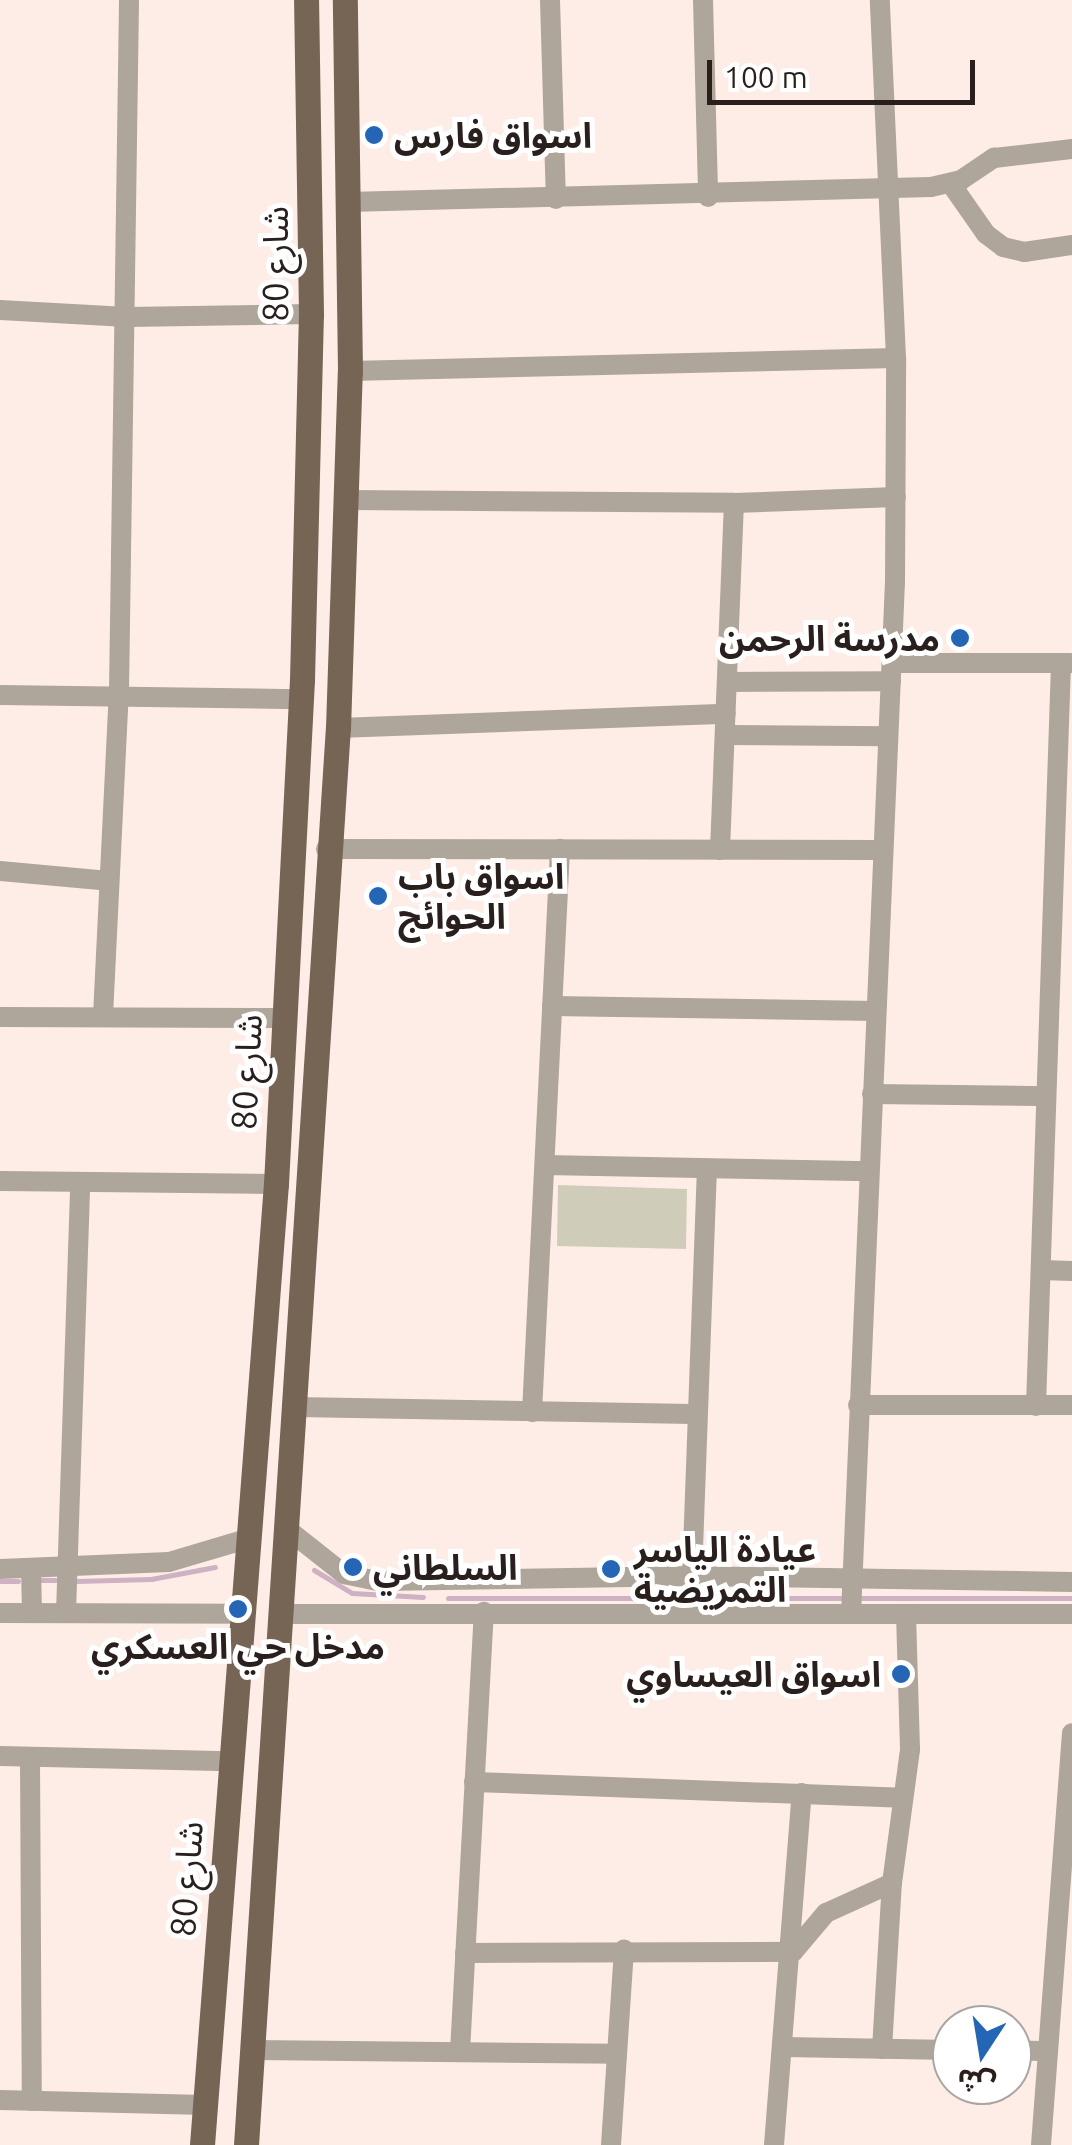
<!DOCTYPE html>
<html>
<head>
<meta charset="utf-8">
<style>
  body { margin:0 }
  #map { position:relative; width:1072px; height:2145px; overflow:hidden; background:#feede7; font-family:Ubuntu,"Noto Sans Arabic",sans-serif }
  div>[style] { position:absolute }
  .green>* { inset:0; background:#d0ccba }
  .stream>* { height:5px; margin:-2.5px; padding:0 2.5px; transform-origin:2.5px; border-radius:2.5px; background:#ceb1c2 }
  .minor>* { height:20px; margin:-10px; padding:0 10px; transform-origin:10px; border-radius:10px; background:#aea59b }
  .major>* { height:25px; margin:-12.5px; padding:0 12.5px; transform-origin:12.5px; border-radius:12.5px; background:#766554 }
  .dots>* { width:28px; height:28px; translate:-50% -50%; box-sizing:border-box; border:5px solid #fff; border-radius:50% }
  span { translate:-50% -50%; white-space:nowrap; text-align:center; line-height:1.15; -webkit-text-stroke:10px #fff; paint-order:stroke }
  .poi-label { font-size:35px; color:#291f1c; font-weight:700 }
  .left { translate:0 -50%; text-align:left }
  .right { translate:-100% -50%; text-align:right }
  .street-label { font-size:35px; color:#291f1c }
  .north { position:absolute; left:932px; top:2005px; width:100px; height:100px; box-sizing:border-box; background:#fff; border:2px solid #a9a5a4; border-radius:50%; rotate:192deg; font-size:28px; font-weight:700; line-height:40px; text-align:center; color:#291f1c }
  .north::after { content:''; display:block; margin:auto; width:35px; height:45px; background:#2465b6; clip-path:polygon(50% 0,100% 100%,50% 72%,0 100%) }
  .scale { position:absolute; left:707px; top:60px; width:268px; height:45px; box-sizing:border-box; border:5px solid #291f1c; border-top:0; padding-left:12px; font-size:30px; line-height:35px; white-space:nowrap; color:#291f1c; -webkit-text-stroke:8px #fff; paint-order:stroke }
</style>
</head>
<body>
<div id="map">
  <div class="green">
    <div style="clip-path:polygon(558px 1185px,687px 1189px,686px 1249px,557px 1246px)"></div>
  </div>
  <div class="stream">
    <div style="left:314px;top:1570px;width:44px;rotate:31.2deg"></div>
    <div style="left:352px;top:1593px;width:71px;rotate:3.2deg"></div>
    <div style="left:41px;top:1580px;width:14px"></div>
    <div style="left:0;top:1581px;width:18px"></div>
    <div style="left:76px;top:1581px;width:75px;rotate:-1.5deg"></div>
    <div style="left:151px;top:1579px;width:65px;rotate:-10.6deg"></div>
    <div style="left:448px;top:1598px;width:392px"></div>
    <div style="left:861px;top:1598px;width:211px"></div>
  </div>
  <div class="minor">
    <div style="left:550px;top:0;width:199px;rotate:88.3deg"></div>
    <div style="left:703px;top:0;width:197px;rotate:88.5deg"></div>
    <div style="left:951px;top:184px;width:61px;rotate:55deg"></div>
    <div style="left:986px;top:234px;width:21px;rotate:37deg"></div>
    <div style="left:1003px;top:247px;width:22px;rotate:13deg"></div>
    <div style="left:1024px;top:252px;width:49px;rotate:-8.3deg"></div>
    <div style="left:348px;top:202px;width:583px;rotate:-1.47deg"></div>
    <div style="left:931px;top:187px;width:31px;rotate:-13deg"></div>
    <div style="left:961px;top:180px;width:40px;rotate:-34deg"></div>
    <div style="left:994px;top:158px;width:79px;rotate:-6.6deg"></div>
    <div style="left:0;top:310px;width:127px;rotate:3.2deg"></div>
    <div style="left:127px;top:317px;width:184px;rotate:-0.9deg"></div>
    <div style="left:350px;top:371px;width:546px;rotate:-1.36deg"></div>
    <div style="left:346px;top:500px;width:388px;rotate:0.4deg"></div>
    <div style="left:734px;top:503px;width:162px;rotate:-2.1deg"></div>
    <div style="left:892px;top:663px;width:178px"></div>
    <div style="left:727px;top:682px;width:164px;rotate:-0.3deg"></div>
    <div style="left:0;top:695px;width:299px;rotate:0.8deg"></div>
    <div style="left:338px;top:728px;width:388px;rotate:-2.1deg"></div>
    <div style="left:725px;top:735px;width:163px;rotate:0.4deg"></div>
    <div style="left:326px;top:849px;width:557px;rotate:0.1deg"></div>
    <div style="left:720px;top:850px;width:347px;rotate:-87.7deg"></div>
    <div style="left:0;top:871px;width:109px;rotate:5.2deg"></div>
    <div style="left:552px;top:1006px;width:324px;rotate:0.9deg"></div>
    <div style="left:103px;top:1016px;width:324px;rotate:-87.2deg"></div>
    <div style="left:119px;top:692px;width:692px;rotate:-89.17deg"></div>
    <div style="left:0;top:1017px;width:283px;rotate:0.2deg"></div>
    <div style="left:872px;top:1094px;width:174px;rotate:0.7deg"></div>
    <div style="left:545px;top:1165px;width:324px;rotate:1.1deg"></div>
    <div style="left:0;top:1181px;width:276px;rotate:0.6deg"></div>
    <div style="left:1041px;top:1270px;width:31px;rotate:2deg"></div>
    <div style="left:858px;top:1405px;width:214px"></div>
    <div style="left:1036px;top:1406px;width:743px;rotate:-88.07deg"></div>
    <div style="left:296px;top:1407px;width:397px;rotate:1deg"></div>
    <div style="left:532px;top:1412px;width:564px;rotate:-87.15deg"></div>
    <div style="left:287px;top:1529px;width:73px;rotate:38.3deg"></div>
    <div style="left:344px;top:1574px;width:35px;rotate:12deg"></div>
    <div style="left:378px;top:1581px;width:314px;rotate:-0.9deg"></div>
    <div style="left:692px;top:1576px;width:380px;rotate:0.9deg"></div>
    <div style="left:31px;top:1568px;width:45px;rotate:88.7deg"></div>
    <div style="left:0;top:1569px;width:169px;rotate:-2.4deg"></div>
    <div style="left:169px;top:1562px;width:84px;rotate:-16.5deg"></div>
    <div style="left:692px;top:1576px;width:407px;rotate:-87.9deg"></div>
    <div style="left:0;top:1613px;width:244px;rotate:0.2deg"></div>
    <div style="left:66px;top:1613px;width:431px;rotate:-88.1deg"></div>
    <div style="left:282px;top:1614px;width:790px"></div>
    <div style="left:851px;top:1614px;width:1033px;rotate:-87.56deg"></div>
    <div style="left:895px;top:582px;width:224px;rotate:-89.7deg"></div>
    <div style="left:896px;top:358px;width:358px;rotate:-92.6deg"></div>
    <div style="left:0;top:1756px;width:229px;rotate:1.3deg"></div>
    <div style="left:30px;top:1758px;width:343px;rotate:89.7deg"></div>
    <div style="left:474px;top:1782px;width:428px;rotate:2.1deg"></div>
    <div style="left:465px;top:1953px;width:328px;rotate:-0.2deg"></div>
    <div style="left:793px;top:1952px;width:51px;rotate:-49.8deg"></div>
    <div style="left:826px;top:1913px;width:72px;rotate:-24.4deg"></div>
    <div style="left:892px;top:1883px;width:135px;rotate:-82.3deg"></div>
    <div style="left:910px;top:1749px;width:135px;rotate:-91.7deg"></div>
    <div style="left:784px;top:2047px;width:168px;rotate:1deg"></div>
    <div style="left:882px;top:2049px;width:166px;rotate:-86.6deg"></div>
    <div style="left:253px;top:2050px;width:364px;rotate:0.6deg"></div>
    <div style="left:1012px;top:2050px;width:36px;rotate:2deg"></div>
    <div style="left:460px;top:2052px;width:441px;rotate:-86.9deg"></div>
    <div style="left:0;top:2100px;width:205px;rotate:1.4deg"></div>
    <div style="left:611px;top:2145px;width:196px;rotate:-86.2deg"></div>
    <div style="left:774px;top:2145px;width:353px;rotate:-85.5deg"></div>
    <div style="left:1041px;top:2145px;width:413px;rotate:-85.7deg"></div>
  </div>
  <div class="major">
    <div style="left:202px;top:2145px;width:964px;rotate:-85.6deg"></div>
    <div style="left:276px;top:1184px;width:505px;rotate:-87.05deg"></div>
    <div style="left:302px;top:680px;width:366px;rotate:-88.6deg"></div>
    <div style="left:311px;top:314px;width:314px;rotate:-90.9deg"></div>
    <div style="left:246px;top:2145px;width:1420px;rotate:-86.29deg"></div>
    <div style="left:338px;top:728px;width:357px;rotate:-88.1deg"></div>
    <div style="left:350px;top:371px;width:371px;rotate:-90.8deg"></div>
  </div>
  <div class="dots">
    <div style="left:374px;top:135px;background:#2465b6"></div>
    <div style="left:960px;top:638px;background:#2465b6"></div>
    <div style="left:378px;top:896px;background:#2465b6"></div>
    <div style="left:353px;top:1567px;background:#2465b6"></div>
    <div style="left:611px;top:1569px;background:#2465b6"></div>
    <div style="left:238px;top:1609px;background:#2465b6"></div>
    <div style="left:901px;top:1674px;background:#2465b6"></div>
  </div>
  <div class="poi-label">
    <span class="left" style="left:394px;top:135px">اسواق فارس</span>
    <span class="right" style="left:940px;top:638px">مدرسة الرحمن</span>
    <span class="left" style="left:398px;top:896px">اسواق باب<br>الحوائج</span>
    <span class="left" style="left:634px;top:1569px">عيادة الياسر<br>التمريضية</span>
    <span class="left" style="left:373px;top:1567px">السلطاني</span>
    <span style="left:238px;top:1646px">مدخل حي العسكري</span>
    <span class="right" style="left:881px;top:1674px">اسواق العيساوي</span>
  </div>
  <div class="street-label">
    <span style="left:275px;top:264px;rotate:-90deg">شارع 80</span>
    <span style="left:246px;top:1072px;rotate:-87deg">شارع 80</span>
    <span style="left:186px;top:1879px;rotate:-86deg">شارع 80</span>
  </div>
  <div class="north">ش</div>
  <div class="scale">100 m</div>
</div>
</body>
</html>
